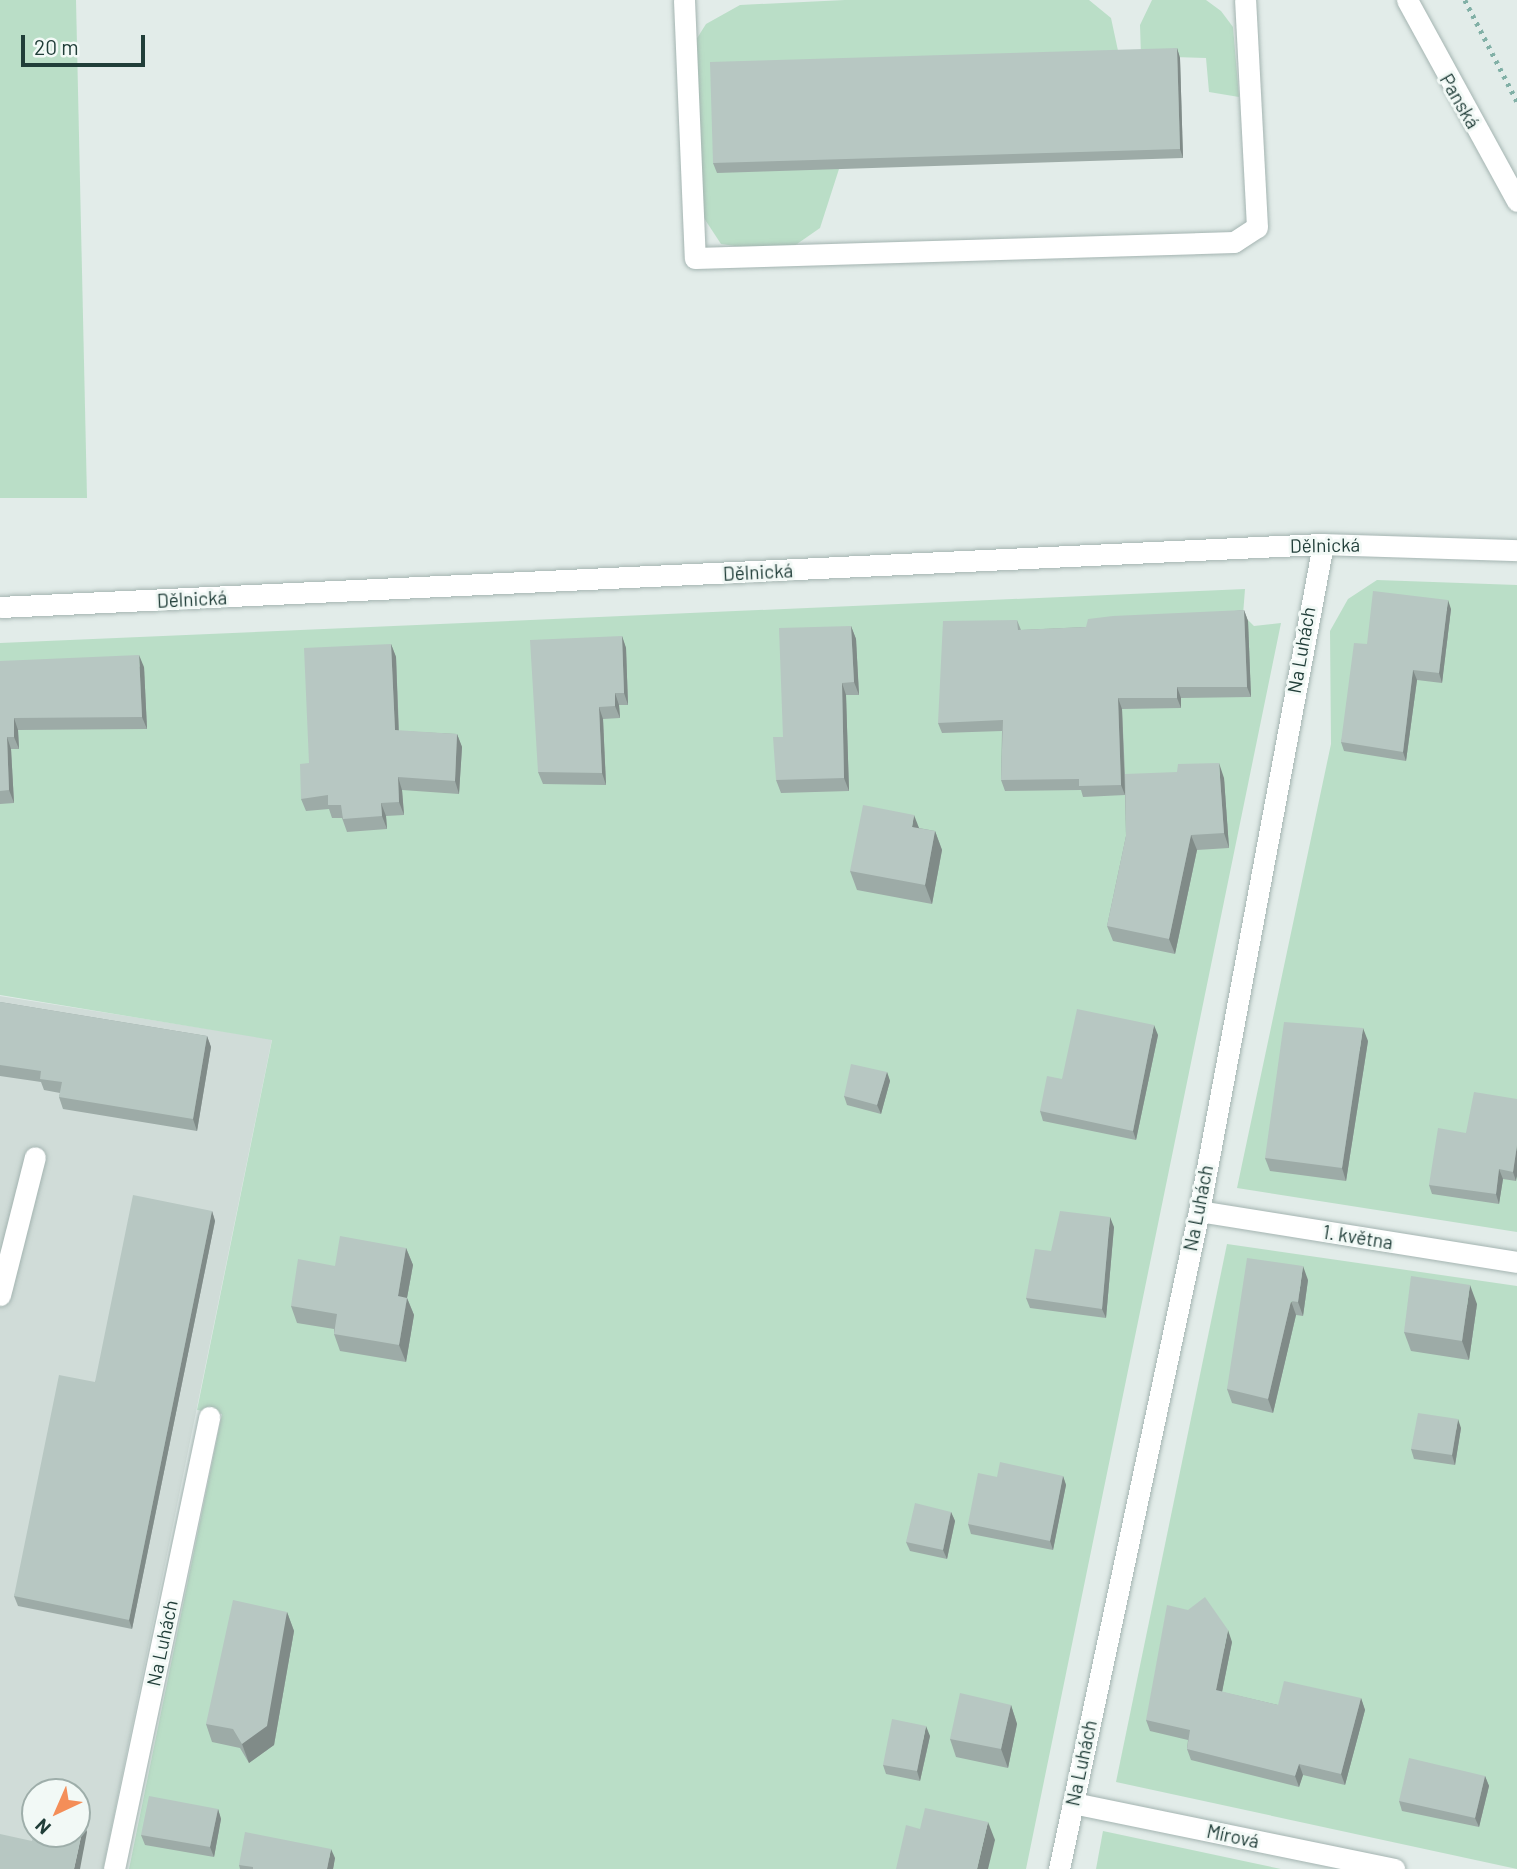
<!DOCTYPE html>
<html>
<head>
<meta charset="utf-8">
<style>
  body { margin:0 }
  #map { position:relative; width:1517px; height:1869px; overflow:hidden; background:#e2ece9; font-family:Barlow,sans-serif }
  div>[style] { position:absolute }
  .built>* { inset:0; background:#d0dcd8 }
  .green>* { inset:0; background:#badec7 }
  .path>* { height:4.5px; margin-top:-2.25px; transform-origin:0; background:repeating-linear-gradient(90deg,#81b0a6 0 3.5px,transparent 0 8.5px) }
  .roads { filter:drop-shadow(0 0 2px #a4b4b1) drop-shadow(0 0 2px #a4b4b1) }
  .minor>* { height:21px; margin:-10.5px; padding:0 10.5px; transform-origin:10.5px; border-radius:10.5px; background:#fff }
  .wall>* { inset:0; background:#9daba7 }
  .shaded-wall>* { inset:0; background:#808b88 }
  .building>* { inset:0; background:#b7c7c2 }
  span { translate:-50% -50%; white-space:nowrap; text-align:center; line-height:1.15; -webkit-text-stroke:6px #f2f9f6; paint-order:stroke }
  .street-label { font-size:19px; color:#213e39 }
  .north { position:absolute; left:21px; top:1778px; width:70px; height:70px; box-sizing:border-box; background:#f2f9f6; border:2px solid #9eaeaa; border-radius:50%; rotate:224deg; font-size:19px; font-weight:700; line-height:28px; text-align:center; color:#213e39 }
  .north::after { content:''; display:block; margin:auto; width:24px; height:32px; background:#f48e58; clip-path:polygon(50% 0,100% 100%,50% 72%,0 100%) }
  .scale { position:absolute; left:21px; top:35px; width:124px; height:32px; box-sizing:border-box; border:4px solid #213e39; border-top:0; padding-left:9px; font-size:21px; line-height:24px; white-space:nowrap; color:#213e39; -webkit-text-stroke:5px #f2f9f6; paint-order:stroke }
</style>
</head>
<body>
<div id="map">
  <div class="built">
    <div style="clip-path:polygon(evenodd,0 996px,272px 1039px,103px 1869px,0 1869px,0 996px,35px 1792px,77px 1792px,77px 1834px,35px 1834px,35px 1792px)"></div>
  </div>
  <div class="green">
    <div style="clip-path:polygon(0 0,76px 0,87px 498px,0 498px)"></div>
    <div style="clip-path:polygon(845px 0,1089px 0,1111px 18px,1120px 60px,839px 169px,820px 228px,784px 253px,721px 244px,700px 212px,694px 43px,706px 24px,740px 5px)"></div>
    <div style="clip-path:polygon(1152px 0,1206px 0,1221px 11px,1233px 27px,1239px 97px,1209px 92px,1206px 58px,1141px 56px,1140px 25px)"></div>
    <div style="clip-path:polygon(1377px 580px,1517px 585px,1517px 1232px,1237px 1188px,1331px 744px,1330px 631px,1348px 599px)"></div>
    <div style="clip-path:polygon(1245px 589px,1243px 615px,1254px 626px,1281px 623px,1026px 1869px,129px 1869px,222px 1414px,197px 1410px,272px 1040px,0 995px,0 643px)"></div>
    <div style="clip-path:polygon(1227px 1244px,1517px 1286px,1517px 1869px,1116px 1782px)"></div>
    <div style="clip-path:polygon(1103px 1831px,1253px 1863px,1281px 1869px,1096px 1869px)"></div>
  </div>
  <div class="path">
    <div style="left:1465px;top:0;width:114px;rotate:62.8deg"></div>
  </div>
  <div class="roads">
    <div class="minor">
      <div style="left:684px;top:0;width:258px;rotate:87.6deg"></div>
      <div style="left:695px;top:258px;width:539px;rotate:-1.7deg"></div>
      <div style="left:1234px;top:242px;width:27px;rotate:-33deg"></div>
      <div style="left:1257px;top:227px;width:227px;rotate:-93deg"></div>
      <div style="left:1407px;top:0;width:229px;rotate:61.3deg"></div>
      <div style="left:0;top:607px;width:1324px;rotate:-2.73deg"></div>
      <div style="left:1323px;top:544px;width:194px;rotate:1.8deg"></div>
      <div style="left:1199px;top:1211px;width:322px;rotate:9.1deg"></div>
      <div style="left:0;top:1295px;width:142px;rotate:-75.8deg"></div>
      <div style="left:1073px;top:1803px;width:328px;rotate:11.6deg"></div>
      <div style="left:114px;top:1869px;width:462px;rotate:-78.1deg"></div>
      <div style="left:1059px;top:1869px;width:673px;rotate:-77.99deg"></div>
      <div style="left:1199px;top:1211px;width:678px;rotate:-79.47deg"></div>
    </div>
  </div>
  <div class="wall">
    <div style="clip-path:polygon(1177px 48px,1180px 58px,1183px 158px,717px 173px,713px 163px)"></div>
    <div style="clip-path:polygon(1451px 609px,1442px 683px,1417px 680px,1406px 761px,1344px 751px,1341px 742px,1367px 644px)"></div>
    <div style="clip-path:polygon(1244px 610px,1248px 621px,1251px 697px,1181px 698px,1181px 708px,1122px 709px,1125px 774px,1224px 778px,1229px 848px,1197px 850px,1175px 954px,1113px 941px,1107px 926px,1126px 836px,1125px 795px,1083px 797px,1081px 790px,1005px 791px,1001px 780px,1002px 731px,942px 733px,938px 723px,1017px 620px,1021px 630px,1086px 627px)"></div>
    <div style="clip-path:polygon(851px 626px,856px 639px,859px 695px,846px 695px,849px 791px,781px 793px,776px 780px,783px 737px)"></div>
    <div style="clip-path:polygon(622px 636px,626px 648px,628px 705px,619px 705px,620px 718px,603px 719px,606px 785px,543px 784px,538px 772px)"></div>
    <div style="clip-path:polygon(391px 644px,396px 657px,399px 731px,457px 734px,462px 747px,459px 794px,402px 790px,404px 815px,386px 816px,387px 829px,347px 832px,342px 818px,332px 818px,329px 809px,306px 811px,301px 799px,309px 763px)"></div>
    <div style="clip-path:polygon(0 661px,144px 667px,147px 729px,18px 730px,19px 749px,11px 749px,14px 803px,0 804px)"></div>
    <div style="clip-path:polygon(919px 828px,935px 831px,942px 850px,932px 904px,857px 890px,850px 871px)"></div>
    <div style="clip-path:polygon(0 1002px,207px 1036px,211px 1047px,197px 1131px,63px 1109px,59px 1097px,60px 1093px,44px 1090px,41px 1082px,0 1076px)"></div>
    <div style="clip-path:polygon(1158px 1035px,1136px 1140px,1043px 1121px,1040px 1111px,1062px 1079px)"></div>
    <div style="clip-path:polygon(1368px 1041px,1346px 1181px,1270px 1171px,1265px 1158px)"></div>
    <div style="clip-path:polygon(887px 1072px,890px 1081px,881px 1114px,847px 1105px,844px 1096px)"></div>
    <div style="clip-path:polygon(1517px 1099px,1516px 1181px,1503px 1179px,1499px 1204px,1432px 1194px,1429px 1185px,1466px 1133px)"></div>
    <div style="clip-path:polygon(212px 1211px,215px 1221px,132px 1629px,18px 1606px,14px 1596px,95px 1382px)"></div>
    <div style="clip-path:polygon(1114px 1227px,1106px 1318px,1030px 1308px,1026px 1298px)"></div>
    <div style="clip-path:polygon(406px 1248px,413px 1265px,407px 1298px,414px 1315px,406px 1362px,340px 1351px,334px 1334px,334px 1329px,297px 1323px,291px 1306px,335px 1266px)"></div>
    <div style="clip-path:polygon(1308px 1280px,1303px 1316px,1296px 1315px,1273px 1413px,1232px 1403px,1227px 1389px)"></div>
    <div style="clip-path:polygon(1477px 1304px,1469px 1360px,1411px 1351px,1404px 1332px)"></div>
    <div style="clip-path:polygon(1461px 1428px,1455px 1465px,1414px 1459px,1411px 1449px)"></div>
    <div style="clip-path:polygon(1063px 1476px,1066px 1485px,1053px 1550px,971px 1534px,968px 1524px,997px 1477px)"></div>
    <div style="clip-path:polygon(951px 1512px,955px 1521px,947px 1559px,910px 1551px,906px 1542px)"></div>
    <div style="clip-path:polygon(287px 1612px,294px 1631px,274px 1745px,249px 1763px,240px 1748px,212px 1742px,206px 1724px)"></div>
    <div style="clip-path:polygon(1232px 1642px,1222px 1692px,1278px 1705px,1361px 1698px,1365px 1710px,1345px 1785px,1303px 1775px,1299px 1787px,1191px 1760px,1187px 1749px,1188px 1740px,1150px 1731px,1146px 1720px)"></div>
    <div style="clip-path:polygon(1011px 1705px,1017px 1724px,1008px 1768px,956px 1757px,950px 1739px)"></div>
    <div style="clip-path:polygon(930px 1736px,920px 1781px,886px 1774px,883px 1765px)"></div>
    <div style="clip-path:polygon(1485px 1776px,1489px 1786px,1479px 1827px,1402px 1811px,1399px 1801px)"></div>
    <div style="clip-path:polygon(218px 1809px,221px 1819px,214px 1857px,145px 1845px,141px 1835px)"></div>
    <div style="clip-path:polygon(335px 1858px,333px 1869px,240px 1869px,239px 1865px)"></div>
  </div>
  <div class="shaded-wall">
    <div style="clip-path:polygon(1177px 48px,1180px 58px,1183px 158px,1180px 149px)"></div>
    <div style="clip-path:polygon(1448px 600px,1451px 609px,1442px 683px,1439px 673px)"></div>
    <div style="clip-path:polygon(1244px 610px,1248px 621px,1251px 697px,1247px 687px)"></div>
    <div style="clip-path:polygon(851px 626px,856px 639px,859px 695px,854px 682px)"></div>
    <div style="clip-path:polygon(622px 636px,626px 648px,628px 705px,624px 693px)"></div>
    <div style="clip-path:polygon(391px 644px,396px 657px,399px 743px,395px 730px)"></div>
    <div style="clip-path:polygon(139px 655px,144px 667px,147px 729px,142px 717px)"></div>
    <div style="clip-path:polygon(1413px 670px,1417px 680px,1406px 761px,1403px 752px)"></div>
    <div style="clip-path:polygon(842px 683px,846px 695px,849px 791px,844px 778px)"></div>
    <div style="clip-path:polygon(1177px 687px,1181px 698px,1181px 708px,1177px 698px)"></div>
    <div style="clip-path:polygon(615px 693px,619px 705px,620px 718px,615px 706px)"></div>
    <div style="clip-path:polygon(1118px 698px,1122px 709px,1125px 795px,1121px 785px)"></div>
    <div style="clip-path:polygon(599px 707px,603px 719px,606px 785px,602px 773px)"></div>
    <div style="clip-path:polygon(14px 718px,18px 730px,19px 749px,14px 737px)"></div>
    <div style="clip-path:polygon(457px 734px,462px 747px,459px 794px,455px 781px)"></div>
    <div style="clip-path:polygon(7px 737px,11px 749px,14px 803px,9px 790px)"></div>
    <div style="clip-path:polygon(1219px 763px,1224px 778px,1229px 848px,1224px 833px)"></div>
    <div style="clip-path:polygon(398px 777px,402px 790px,404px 815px,399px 802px)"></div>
    <div style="clip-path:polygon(381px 803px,386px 816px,387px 829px,382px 816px)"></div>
    <div style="clip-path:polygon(914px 815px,921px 833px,912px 827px)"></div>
    <div style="clip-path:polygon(935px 831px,942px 850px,932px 904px,925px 885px)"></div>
    <div style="clip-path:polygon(1191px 835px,1197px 850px,1175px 954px,1169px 939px)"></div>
    <div style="clip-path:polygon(1154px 1025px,1158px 1035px,1136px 1140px,1133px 1131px)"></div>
    <div style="clip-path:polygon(1363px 1028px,1368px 1041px,1346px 1181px,1342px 1168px)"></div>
    <div style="clip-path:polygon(207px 1036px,211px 1047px,197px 1131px,193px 1119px)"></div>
    <div style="clip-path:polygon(887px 1072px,890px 1081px,881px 1114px,877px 1105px)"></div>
    <div style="clip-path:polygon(1517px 1145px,1517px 1176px,1516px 1181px,1513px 1172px)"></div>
    <div style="clip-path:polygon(1499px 1169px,1503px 1179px,1499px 1204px,1496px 1194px)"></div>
    <div style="clip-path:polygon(212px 1211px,215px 1221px,132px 1629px,129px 1620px)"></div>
    <div style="clip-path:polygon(1110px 1217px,1114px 1227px,1106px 1318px,1102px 1309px)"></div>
    <div style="clip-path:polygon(406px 1248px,413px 1265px,404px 1314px,398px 1296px)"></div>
    <div style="clip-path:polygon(1303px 1266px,1308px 1280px,1303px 1316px,1298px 1302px)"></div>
    <div style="clip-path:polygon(1470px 1285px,1477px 1304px,1469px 1360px,1462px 1341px)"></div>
    <div style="clip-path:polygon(407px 1298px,414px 1315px,406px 1362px,399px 1345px)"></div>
    <div style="clip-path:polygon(1291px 1301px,1296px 1315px,1273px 1413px,1268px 1399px)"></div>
    <div style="clip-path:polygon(1458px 1419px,1461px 1428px,1455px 1465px,1452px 1455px)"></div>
    <div style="clip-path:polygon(1063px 1476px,1066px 1485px,1053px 1550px,1050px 1541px)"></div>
    <div style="clip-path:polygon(951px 1512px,955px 1521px,947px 1559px,943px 1550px)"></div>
    <div style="clip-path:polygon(287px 1612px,294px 1631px,274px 1745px,249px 1763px,242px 1744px)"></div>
    <div style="clip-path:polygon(1228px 1630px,1232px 1642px,1220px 1702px,1216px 1690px)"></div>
    <div style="clip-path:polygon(1361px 1698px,1365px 1710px,1345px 1785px,1341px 1774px)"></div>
    <div style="clip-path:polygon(1011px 1705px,1017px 1724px,1008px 1768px,1001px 1749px)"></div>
    <div style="clip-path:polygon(926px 1726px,930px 1736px,920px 1781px,917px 1771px)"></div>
    <div style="clip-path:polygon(1299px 1764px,1303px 1775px,1299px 1787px,1295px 1776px)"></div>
    <div style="clip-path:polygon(1485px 1776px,1489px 1786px,1479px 1827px,1475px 1818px)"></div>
    <div style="clip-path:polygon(218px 1809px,221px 1819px,214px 1857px,210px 1847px)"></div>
    <div style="clip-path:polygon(988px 1822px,995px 1840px,988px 1869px,977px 1869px)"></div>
    <div style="clip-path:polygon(84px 1823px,87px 1832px,80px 1869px,74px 1869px)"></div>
    <div style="clip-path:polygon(331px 1849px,335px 1858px,333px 1869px,327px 1869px)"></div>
  </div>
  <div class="building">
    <div style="clip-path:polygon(1177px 48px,1180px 149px,713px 163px,710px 62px)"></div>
    <div style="clip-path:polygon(1373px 591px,1448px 600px,1439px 673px,1413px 670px,1403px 752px,1341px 742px,1354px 643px,1367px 644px)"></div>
    <div style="clip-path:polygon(1244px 610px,1247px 687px,1177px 687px,1177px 698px,1118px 698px,1121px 785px,1079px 786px,1079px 779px,1001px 780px,1003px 720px,938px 723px,943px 621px,1017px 620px,1018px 630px,1086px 627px,1088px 619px,1113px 616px)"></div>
    <div style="clip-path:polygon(851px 626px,854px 682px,842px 683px,844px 778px,776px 780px,773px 737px,783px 737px,779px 628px)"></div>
    <div style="clip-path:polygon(622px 636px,624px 693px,615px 693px,615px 706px,599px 707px,602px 773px,538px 772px,530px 640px)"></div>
    <div style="clip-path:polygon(391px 644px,395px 730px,457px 734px,455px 781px,398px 777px,399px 802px,381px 803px,382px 816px,343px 819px,341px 805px,328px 805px,328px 795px,301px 799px,300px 764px,309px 763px,304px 648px)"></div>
    <div style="clip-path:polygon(139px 655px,142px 717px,14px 718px,14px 737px,7px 737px,9px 790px,0 791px,0 661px)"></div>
    <div style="clip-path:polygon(1219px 763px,1224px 833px,1191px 835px,1169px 939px,1107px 926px,1126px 836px,1125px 774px,1177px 772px,1178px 764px)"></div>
    <div style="clip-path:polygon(863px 805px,914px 815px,912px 827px,935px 831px,925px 885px,850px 871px)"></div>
    <div style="clip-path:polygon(0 1002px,207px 1036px,193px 1119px,59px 1097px,62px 1082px,40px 1079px,41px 1071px,0 1065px)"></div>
    <div style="clip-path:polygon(1077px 1009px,1154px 1025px,1133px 1131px,1040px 1111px,1047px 1076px,1062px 1079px)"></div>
    <div style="clip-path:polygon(1284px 1022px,1363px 1028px,1342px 1168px,1265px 1158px)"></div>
    <div style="clip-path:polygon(851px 1064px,887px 1072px,877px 1105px,844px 1096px)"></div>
    <div style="clip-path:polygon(1474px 1092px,1517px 1099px,1517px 1145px,1513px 1172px,1499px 1169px,1496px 1194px,1429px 1185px,1438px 1128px,1466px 1133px)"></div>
    <div style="clip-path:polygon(133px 1195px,212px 1211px,129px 1620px,14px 1596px,59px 1375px,95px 1382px)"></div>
    <div style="clip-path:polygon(1060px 1211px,1110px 1217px,1102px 1309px,1026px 1298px,1035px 1249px,1051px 1251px)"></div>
    <div style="clip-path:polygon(340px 1236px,406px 1248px,398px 1296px,407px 1298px,399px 1345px,334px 1334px,337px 1314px,291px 1306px,298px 1259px,335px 1266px)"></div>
    <div style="clip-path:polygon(1247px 1258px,1303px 1266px,1298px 1302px,1291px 1301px,1268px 1399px,1227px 1389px)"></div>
    <div style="clip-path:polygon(1411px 1276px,1470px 1285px,1462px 1341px,1404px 1332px)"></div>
    <div style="clip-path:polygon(1418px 1413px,1458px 1419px,1452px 1455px,1411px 1449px)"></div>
    <div style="clip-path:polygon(1000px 1462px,1063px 1476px,1050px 1541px,968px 1524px,978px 1473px,997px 1477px)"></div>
    <div style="clip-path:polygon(915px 1503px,951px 1512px,943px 1550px,906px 1542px)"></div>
    <div style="clip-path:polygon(1205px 1597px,1228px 1630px,1216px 1690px,1278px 1705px,1284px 1681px,1361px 1698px,1341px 1774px,1299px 1764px,1295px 1776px,1187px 1749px,1190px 1730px,1146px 1720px,1167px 1605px,1188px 1610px)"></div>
    <div style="clip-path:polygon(233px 1600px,287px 1612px,267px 1726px,242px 1744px,233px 1729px,206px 1724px)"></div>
    <div style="clip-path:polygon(960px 1693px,1011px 1705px,1001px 1749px,950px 1739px)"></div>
    <div style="clip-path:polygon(892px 1719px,926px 1726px,917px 1771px,883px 1765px)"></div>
    <div style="clip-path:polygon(1409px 1758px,1485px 1776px,1475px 1818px,1399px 1801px)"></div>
    <div style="clip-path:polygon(149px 1796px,218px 1809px,210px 1847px,141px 1835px)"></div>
    <div style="clip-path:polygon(925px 1808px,988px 1822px,977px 1869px,896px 1869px,906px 1825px,920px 1829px)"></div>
    <div style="clip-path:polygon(77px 1822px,84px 1823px,74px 1869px,0 1869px,0 1834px,32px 1841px,35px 1828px,35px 1834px,77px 1834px)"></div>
    <div style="clip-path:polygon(245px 1832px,331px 1849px,327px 1869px,253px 1869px,253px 1867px,239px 1865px)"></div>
  </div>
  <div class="street-label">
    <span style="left:1460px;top:101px;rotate:60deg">Panská</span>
    <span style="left:1325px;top:545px;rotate:-1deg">Dělnická</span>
    <span style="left:758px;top:572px;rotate:-3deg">Dělnická</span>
    <span style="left:192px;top:599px;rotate:-3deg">Dělnická</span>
    <span style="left:1301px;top:650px;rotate:-80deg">Na Luhách</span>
    <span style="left:1198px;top:1208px;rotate:-79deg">Na Luhách</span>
    <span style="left:1358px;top:1237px;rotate:9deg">1. května</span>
    <span style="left:162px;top:1643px;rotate:-78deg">Na Luhách</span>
    <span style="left:1081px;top:1763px;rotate:-78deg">Na Luhách</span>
    <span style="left:1233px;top:1836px;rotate:12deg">Mírová</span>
  </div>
  <div class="north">N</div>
  <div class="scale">20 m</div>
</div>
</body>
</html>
